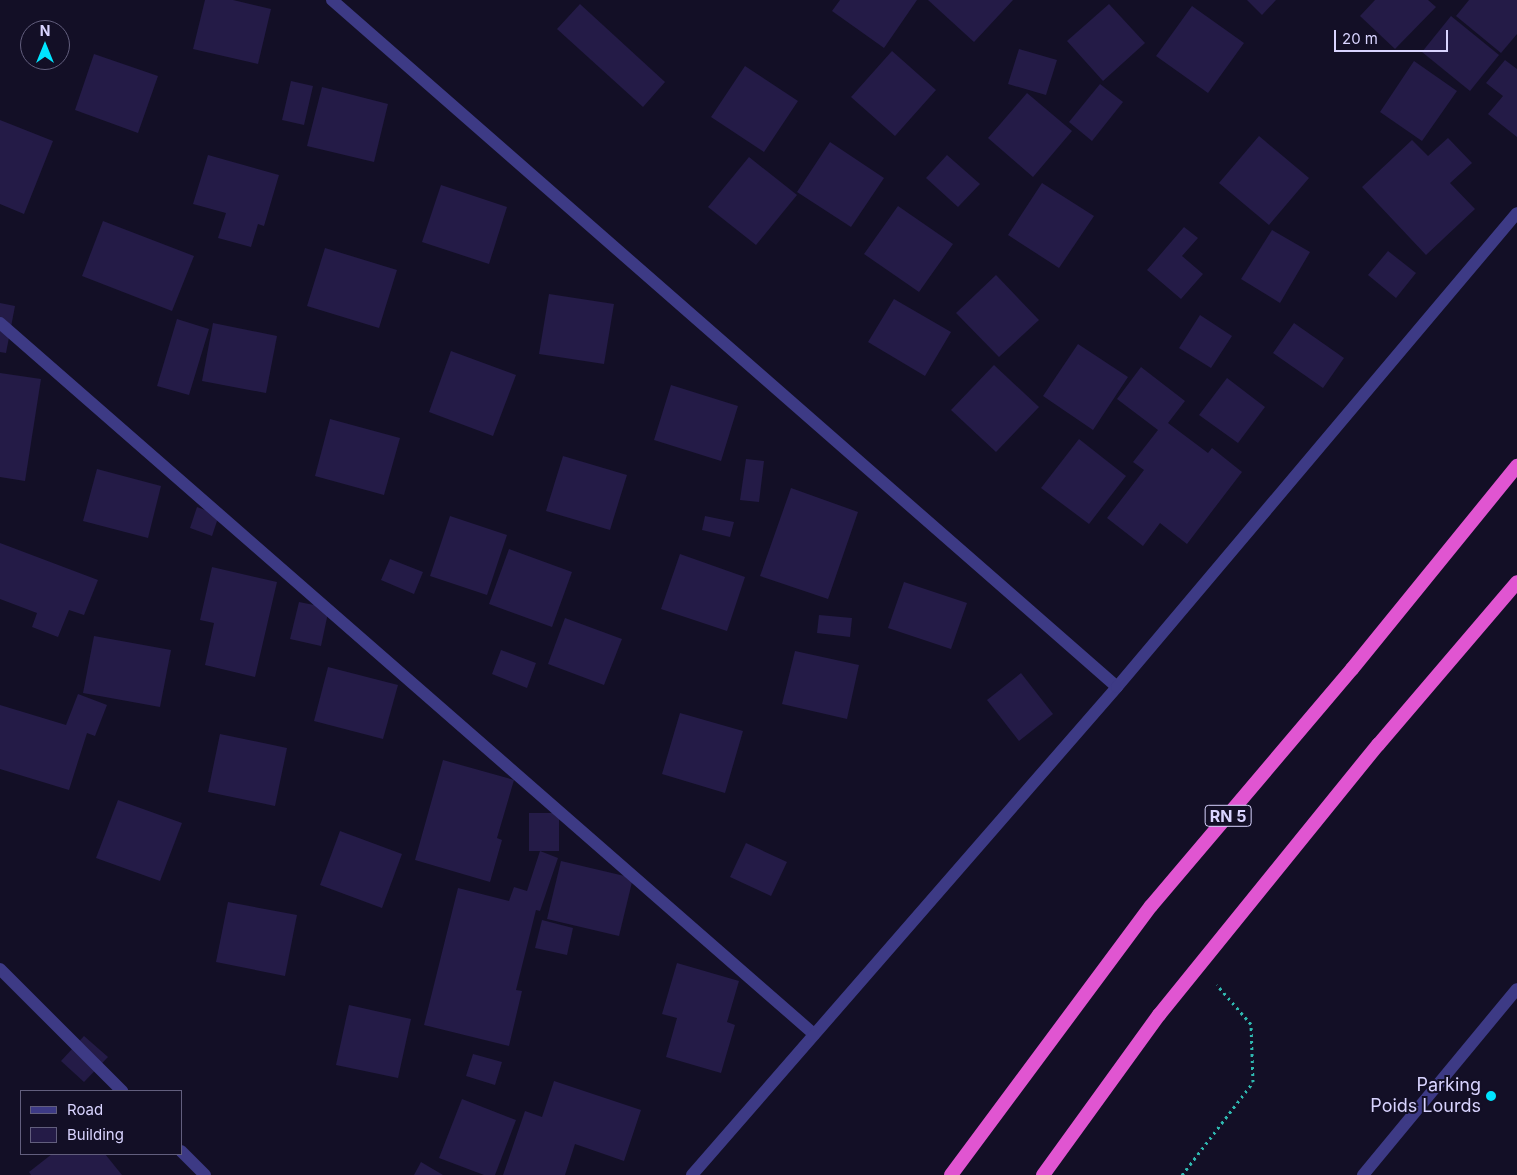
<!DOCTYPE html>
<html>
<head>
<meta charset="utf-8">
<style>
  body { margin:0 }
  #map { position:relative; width:1517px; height:1175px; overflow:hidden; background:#130f26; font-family:Inter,sans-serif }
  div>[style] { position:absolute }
  .building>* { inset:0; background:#241b47 }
  .path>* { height:3px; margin-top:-1.5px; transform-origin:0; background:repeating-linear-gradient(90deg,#2fb8b0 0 2.5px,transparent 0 6.5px) }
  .service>* { height:12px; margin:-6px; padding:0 6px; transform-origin:6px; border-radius:6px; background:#3d3a85 }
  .minor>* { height:12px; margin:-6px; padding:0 6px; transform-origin:6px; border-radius:6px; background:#3d3a85 }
  .trunk>* { height:14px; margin:-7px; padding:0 7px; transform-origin:7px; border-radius:7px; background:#e055d1 }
  .dots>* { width:14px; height:14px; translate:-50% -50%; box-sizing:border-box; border:2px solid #130f26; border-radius:50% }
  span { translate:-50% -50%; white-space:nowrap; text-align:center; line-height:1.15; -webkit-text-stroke:4px #130f26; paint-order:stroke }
  .shield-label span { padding:1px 4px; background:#130f26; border:1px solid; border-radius:4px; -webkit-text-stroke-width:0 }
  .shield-label { font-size:16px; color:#d9d4ff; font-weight:700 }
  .poi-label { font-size:18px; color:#d9d4ff }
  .right { translate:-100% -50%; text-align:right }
  .legend { position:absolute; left:20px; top:1090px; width:162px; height:65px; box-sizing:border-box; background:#130f26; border:1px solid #625e7d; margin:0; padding:6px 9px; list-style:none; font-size:15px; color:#d9d4ff }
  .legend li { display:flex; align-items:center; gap:10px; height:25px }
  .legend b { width:25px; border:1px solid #625e7d }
  .north { position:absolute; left:20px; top:20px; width:50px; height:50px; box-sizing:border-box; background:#130f26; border:1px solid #625e7d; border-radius:50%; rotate:0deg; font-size:14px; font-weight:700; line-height:20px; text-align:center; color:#d9d4ff }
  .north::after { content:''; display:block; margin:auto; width:18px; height:22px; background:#00e5ff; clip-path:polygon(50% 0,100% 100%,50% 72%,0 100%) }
  .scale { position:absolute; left:1334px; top:30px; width:114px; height:22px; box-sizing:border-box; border:2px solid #d9d4ff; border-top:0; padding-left:6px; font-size:15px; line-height:18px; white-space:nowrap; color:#d9d4ff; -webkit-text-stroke:4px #130f26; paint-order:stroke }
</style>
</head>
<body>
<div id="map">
  <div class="building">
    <div style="clip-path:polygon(205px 0,233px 0,271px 9px,258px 64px,193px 49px)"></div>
    <div style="clip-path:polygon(840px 0,917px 0,884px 48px,832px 11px)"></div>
    <div style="clip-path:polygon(928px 0,1013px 0,974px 42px)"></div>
    <div style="clip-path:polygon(1247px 0,1276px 0,1262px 15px)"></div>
    <div style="clip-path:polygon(1375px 0,1428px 0,1436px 7px,1395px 49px,1360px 16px)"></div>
    <div style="clip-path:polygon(1469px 0,1517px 0,1517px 34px,1501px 53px,1456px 16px)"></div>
    <div style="clip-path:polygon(580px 4px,665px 82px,643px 107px,557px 29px)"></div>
    <div style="clip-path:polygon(1109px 4px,1145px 43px,1103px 81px,1067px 41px)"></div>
    <div style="clip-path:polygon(1192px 6px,1244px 43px,1208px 93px,1156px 56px)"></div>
    <div style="clip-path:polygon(1451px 16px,1499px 55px,1470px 91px,1422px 52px)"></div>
    <div style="clip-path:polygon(1019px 49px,1057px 60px,1046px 95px,1008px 84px)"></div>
    <div style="clip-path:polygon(892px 51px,936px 90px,895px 136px,851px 97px)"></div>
    <div style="clip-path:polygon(94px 54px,158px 76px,138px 133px,75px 110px)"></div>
    <div style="clip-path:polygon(1505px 60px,1517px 69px,1517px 137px,1488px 114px,1503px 96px,1486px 83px)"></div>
    <div style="clip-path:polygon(1414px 61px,1457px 91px,1422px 141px,1380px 112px)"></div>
    <div style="clip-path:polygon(745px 66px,798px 101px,764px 152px,711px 117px)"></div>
    <div style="clip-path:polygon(291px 81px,313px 86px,304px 125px,282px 120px)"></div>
    <div style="clip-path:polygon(1100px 84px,1123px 102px,1092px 141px,1069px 122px)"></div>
    <div style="clip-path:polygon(322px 87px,388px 104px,374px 162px,307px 146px)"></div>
    <div style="clip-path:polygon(1027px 93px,1072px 131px,1033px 177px,988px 138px)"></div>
    <div style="clip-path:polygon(0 120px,53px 141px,24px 214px,0 204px)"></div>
    <div style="clip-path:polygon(1259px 136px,1309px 178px,1269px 225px,1219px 183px)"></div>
    <div style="clip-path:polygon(1448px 138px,1472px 163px,1450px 183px,1475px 209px,1426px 255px,1362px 187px,1412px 140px,1428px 156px)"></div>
    <div style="clip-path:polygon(830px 142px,884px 178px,851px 227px,797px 192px)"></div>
    <div style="clip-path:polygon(208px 155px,279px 175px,264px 226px,258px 224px,251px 247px,218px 238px,226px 213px,193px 204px)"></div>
    <div style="clip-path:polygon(947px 155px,980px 184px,958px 207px,926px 178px)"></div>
    <div style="clip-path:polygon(749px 157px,797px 195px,756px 245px,708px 207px)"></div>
    <div style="clip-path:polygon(1042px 183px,1094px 216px,1059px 268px,1008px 235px)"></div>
    <div style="clip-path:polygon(441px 185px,507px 207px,489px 264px,422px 242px)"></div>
    <div style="clip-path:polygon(898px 206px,953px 244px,919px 292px,864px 254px)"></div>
    <div style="clip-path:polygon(103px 221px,194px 256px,172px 311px,82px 276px)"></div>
    <div style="clip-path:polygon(1184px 227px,1198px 238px,1182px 256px,1203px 274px,1181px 299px,1147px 270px)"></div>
    <div style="clip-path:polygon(1272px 230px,1310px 252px,1280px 303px,1241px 279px)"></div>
    <div style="clip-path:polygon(325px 248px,397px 270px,379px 328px,307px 306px)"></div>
    <div style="clip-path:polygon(1388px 251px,1416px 273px,1396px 298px,1368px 275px)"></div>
    <div style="clip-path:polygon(996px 275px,1039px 320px,999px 357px,956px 313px)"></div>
    <div style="clip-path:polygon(549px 294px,614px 304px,604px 364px,539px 354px)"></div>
    <div style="clip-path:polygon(894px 299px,951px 332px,925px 376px,868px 342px)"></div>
    <div style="clip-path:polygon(0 303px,15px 306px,6px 353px,0 352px)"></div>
    <div style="clip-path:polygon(1200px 315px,1232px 336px,1211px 368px,1179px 348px)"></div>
    <div style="clip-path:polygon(177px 319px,209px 329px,189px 395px,157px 386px)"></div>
    <div style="clip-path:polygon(213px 323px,277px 336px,266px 393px,202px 381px)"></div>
    <div style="clip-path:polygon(1294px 323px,1344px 358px,1323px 388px,1273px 353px)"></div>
    <div style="clip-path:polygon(1078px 344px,1128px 377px,1093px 430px,1043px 396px)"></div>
    <div style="clip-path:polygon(451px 351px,516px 375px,493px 436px,429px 412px)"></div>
    <div style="clip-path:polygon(994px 365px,1039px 407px,996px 452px,951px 410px)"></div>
    <div style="clip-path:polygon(1141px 367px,1185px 401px,1168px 423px,1208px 453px,1212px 448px,1242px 472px,1187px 544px,1160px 523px,1143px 546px,1107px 518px,1144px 470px,1133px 462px,1158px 430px,1117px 399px)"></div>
    <div style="clip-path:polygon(0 373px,41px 379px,25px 481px,0 477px)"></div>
    <div style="clip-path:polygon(1227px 378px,1265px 407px,1238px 443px,1199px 415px)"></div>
    <div style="clip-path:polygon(671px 385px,738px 406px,721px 461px,654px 440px)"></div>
    <div style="clip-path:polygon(330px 419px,400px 438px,384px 495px,315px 476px)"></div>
    <div style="clip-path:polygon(1079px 439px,1126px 476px,1089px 524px,1041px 488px)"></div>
    <div style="clip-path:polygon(563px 456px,627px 475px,610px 530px,546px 511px)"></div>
    <div style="clip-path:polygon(746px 459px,764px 461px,759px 502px,740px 500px)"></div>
    <div style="clip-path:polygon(97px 469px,161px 486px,148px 538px,83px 521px)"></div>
    <div style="clip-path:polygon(791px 488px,858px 512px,828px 599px,760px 576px)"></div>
    <div style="clip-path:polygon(197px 507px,219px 515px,212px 536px,190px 528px)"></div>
    <div style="clip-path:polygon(450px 516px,507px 535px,487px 595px,430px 576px)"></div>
    <div style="clip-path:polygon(705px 516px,734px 522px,730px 537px,702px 530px)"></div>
    <div style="clip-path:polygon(0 543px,98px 580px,84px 615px,69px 610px,58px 637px,32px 627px,37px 613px,0 599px)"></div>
    <div style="clip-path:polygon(509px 549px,572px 572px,552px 627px,489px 604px)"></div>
    <div style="clip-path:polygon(680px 554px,745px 577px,727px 631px,661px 609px)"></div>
    <div style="clip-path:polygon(390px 559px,423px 572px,414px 594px,381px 580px)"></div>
    <div style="clip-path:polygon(212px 567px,277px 582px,255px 677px,205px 665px,214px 623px,200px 620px)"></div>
    <div style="clip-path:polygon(904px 582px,967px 603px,951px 649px,888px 628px)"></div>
    <div style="clip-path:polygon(299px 602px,329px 608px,321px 646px,290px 639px)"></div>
    <div style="clip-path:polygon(819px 615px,852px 618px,850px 637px,817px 633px)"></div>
    <div style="clip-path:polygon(565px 618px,622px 639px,604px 685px,548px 664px)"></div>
    <div style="clip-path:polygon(94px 636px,171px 650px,160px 707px,83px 693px)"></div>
    <div style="clip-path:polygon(501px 650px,536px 663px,527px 688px,492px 674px)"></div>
    <div style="clip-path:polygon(795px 651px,859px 665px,847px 719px,782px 704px)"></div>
    <div style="clip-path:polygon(328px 667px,398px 685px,383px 739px,314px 721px)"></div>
    <div style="clip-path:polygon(1021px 673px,1053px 714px,1019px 741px,987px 700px)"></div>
    <div style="clip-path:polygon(78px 694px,107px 705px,95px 736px,87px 733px,69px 790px,0 769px,0 705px,66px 725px)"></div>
    <div style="clip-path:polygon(680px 713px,743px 731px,725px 793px,662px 774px)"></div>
    <div style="clip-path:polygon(220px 734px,287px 748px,275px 806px,208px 792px)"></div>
    <div style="clip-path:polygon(443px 760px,514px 780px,497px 838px,502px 840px,490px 882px,415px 860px)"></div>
    <div style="clip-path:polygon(118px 800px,182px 823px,160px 881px,96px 858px)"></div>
    <div style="clip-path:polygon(529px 813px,559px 813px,559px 851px,529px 851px)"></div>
    <div style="clip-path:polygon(340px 831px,402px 854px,382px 908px,320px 885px)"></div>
    <div style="clip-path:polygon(746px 843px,787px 862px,771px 896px,730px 877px)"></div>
    <div style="clip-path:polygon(540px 851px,558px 858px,540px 911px,536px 910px,516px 990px,522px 991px,509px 1046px,424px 1025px,458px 888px,509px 901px,514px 887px,527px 891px)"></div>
    <div style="clip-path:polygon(561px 861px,633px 878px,619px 936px,547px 919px)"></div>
    <div style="clip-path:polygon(228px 902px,297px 915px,285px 976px,216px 962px)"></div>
    <div style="clip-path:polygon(542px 920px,573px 928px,567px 955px,535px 948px)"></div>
    <div style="clip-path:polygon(677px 963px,739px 981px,727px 1022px,735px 1025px,721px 1073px,666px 1057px,677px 1018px,662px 1014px)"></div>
    <div style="clip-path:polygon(349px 1005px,411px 1019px,398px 1078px,336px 1065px)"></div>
    <div style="clip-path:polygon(84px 1036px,108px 1057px,84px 1082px,61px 1061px)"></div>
    <div style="clip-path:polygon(473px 1054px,502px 1062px,495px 1085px,466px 1076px)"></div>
    <div style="clip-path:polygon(554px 1081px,641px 1110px,624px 1161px,575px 1144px,565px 1175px,503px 1175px,525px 1111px,542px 1117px)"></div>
    <div style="clip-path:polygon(462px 1099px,516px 1120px,495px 1175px,484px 1175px,439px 1158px)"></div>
    <div style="clip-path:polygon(52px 1154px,105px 1154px,122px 1175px,31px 1175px,29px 1172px)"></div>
    <div style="clip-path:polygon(421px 1162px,443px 1175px,414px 1175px)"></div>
  </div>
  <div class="path">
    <div style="left:1182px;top:1175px;width:117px;rotate:-52.6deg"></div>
    <div style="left:1253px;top:1082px;width:58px;rotate:-92deg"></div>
    <div style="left:1251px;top:1024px;width:52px;rotate:-131.1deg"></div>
  </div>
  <div class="service">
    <div style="left:1363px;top:1175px;width:241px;rotate:-50.4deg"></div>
  </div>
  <div class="minor">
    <div style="left:332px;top:0;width:1043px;rotate:41.19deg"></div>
    <div style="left:0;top:323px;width:1081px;rotate:41.14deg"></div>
    <div style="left:0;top:969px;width:173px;rotate:45deg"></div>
    <div style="left:181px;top:1151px;width:34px;rotate:45deg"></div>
    <div style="left:692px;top:1175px;width:647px;rotate:-48.95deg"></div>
    <div style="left:1117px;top:687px;width:620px;rotate:-49.84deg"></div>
  </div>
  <div class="trunk">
    <div style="left:951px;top:1175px;width:335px;rotate:-53.4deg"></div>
    <div style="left:1151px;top:906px;width:311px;rotate:-49.7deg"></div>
    <div style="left:1352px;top:669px;width:262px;rotate:-50.9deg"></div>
    <div style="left:1043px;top:1175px;width:198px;rotate:-54.1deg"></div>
    <div style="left:1159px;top:1015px;width:348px;rotate:-51deg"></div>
    <div style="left:1378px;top:745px;width:214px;rotate:-49.5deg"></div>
  </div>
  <div class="dots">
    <div style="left:1491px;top:1096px;background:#00e5ff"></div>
  </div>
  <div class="shield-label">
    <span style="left:1228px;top:816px">RN 5</span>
  </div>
  <div class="poi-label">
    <span class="right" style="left:1481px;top:1096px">Parking<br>Poids Lourds</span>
  </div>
  <ul class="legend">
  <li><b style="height:6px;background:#3d3a85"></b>Road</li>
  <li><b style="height:14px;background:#241b47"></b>Building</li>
  </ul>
  <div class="north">N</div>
  <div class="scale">20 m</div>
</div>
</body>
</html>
